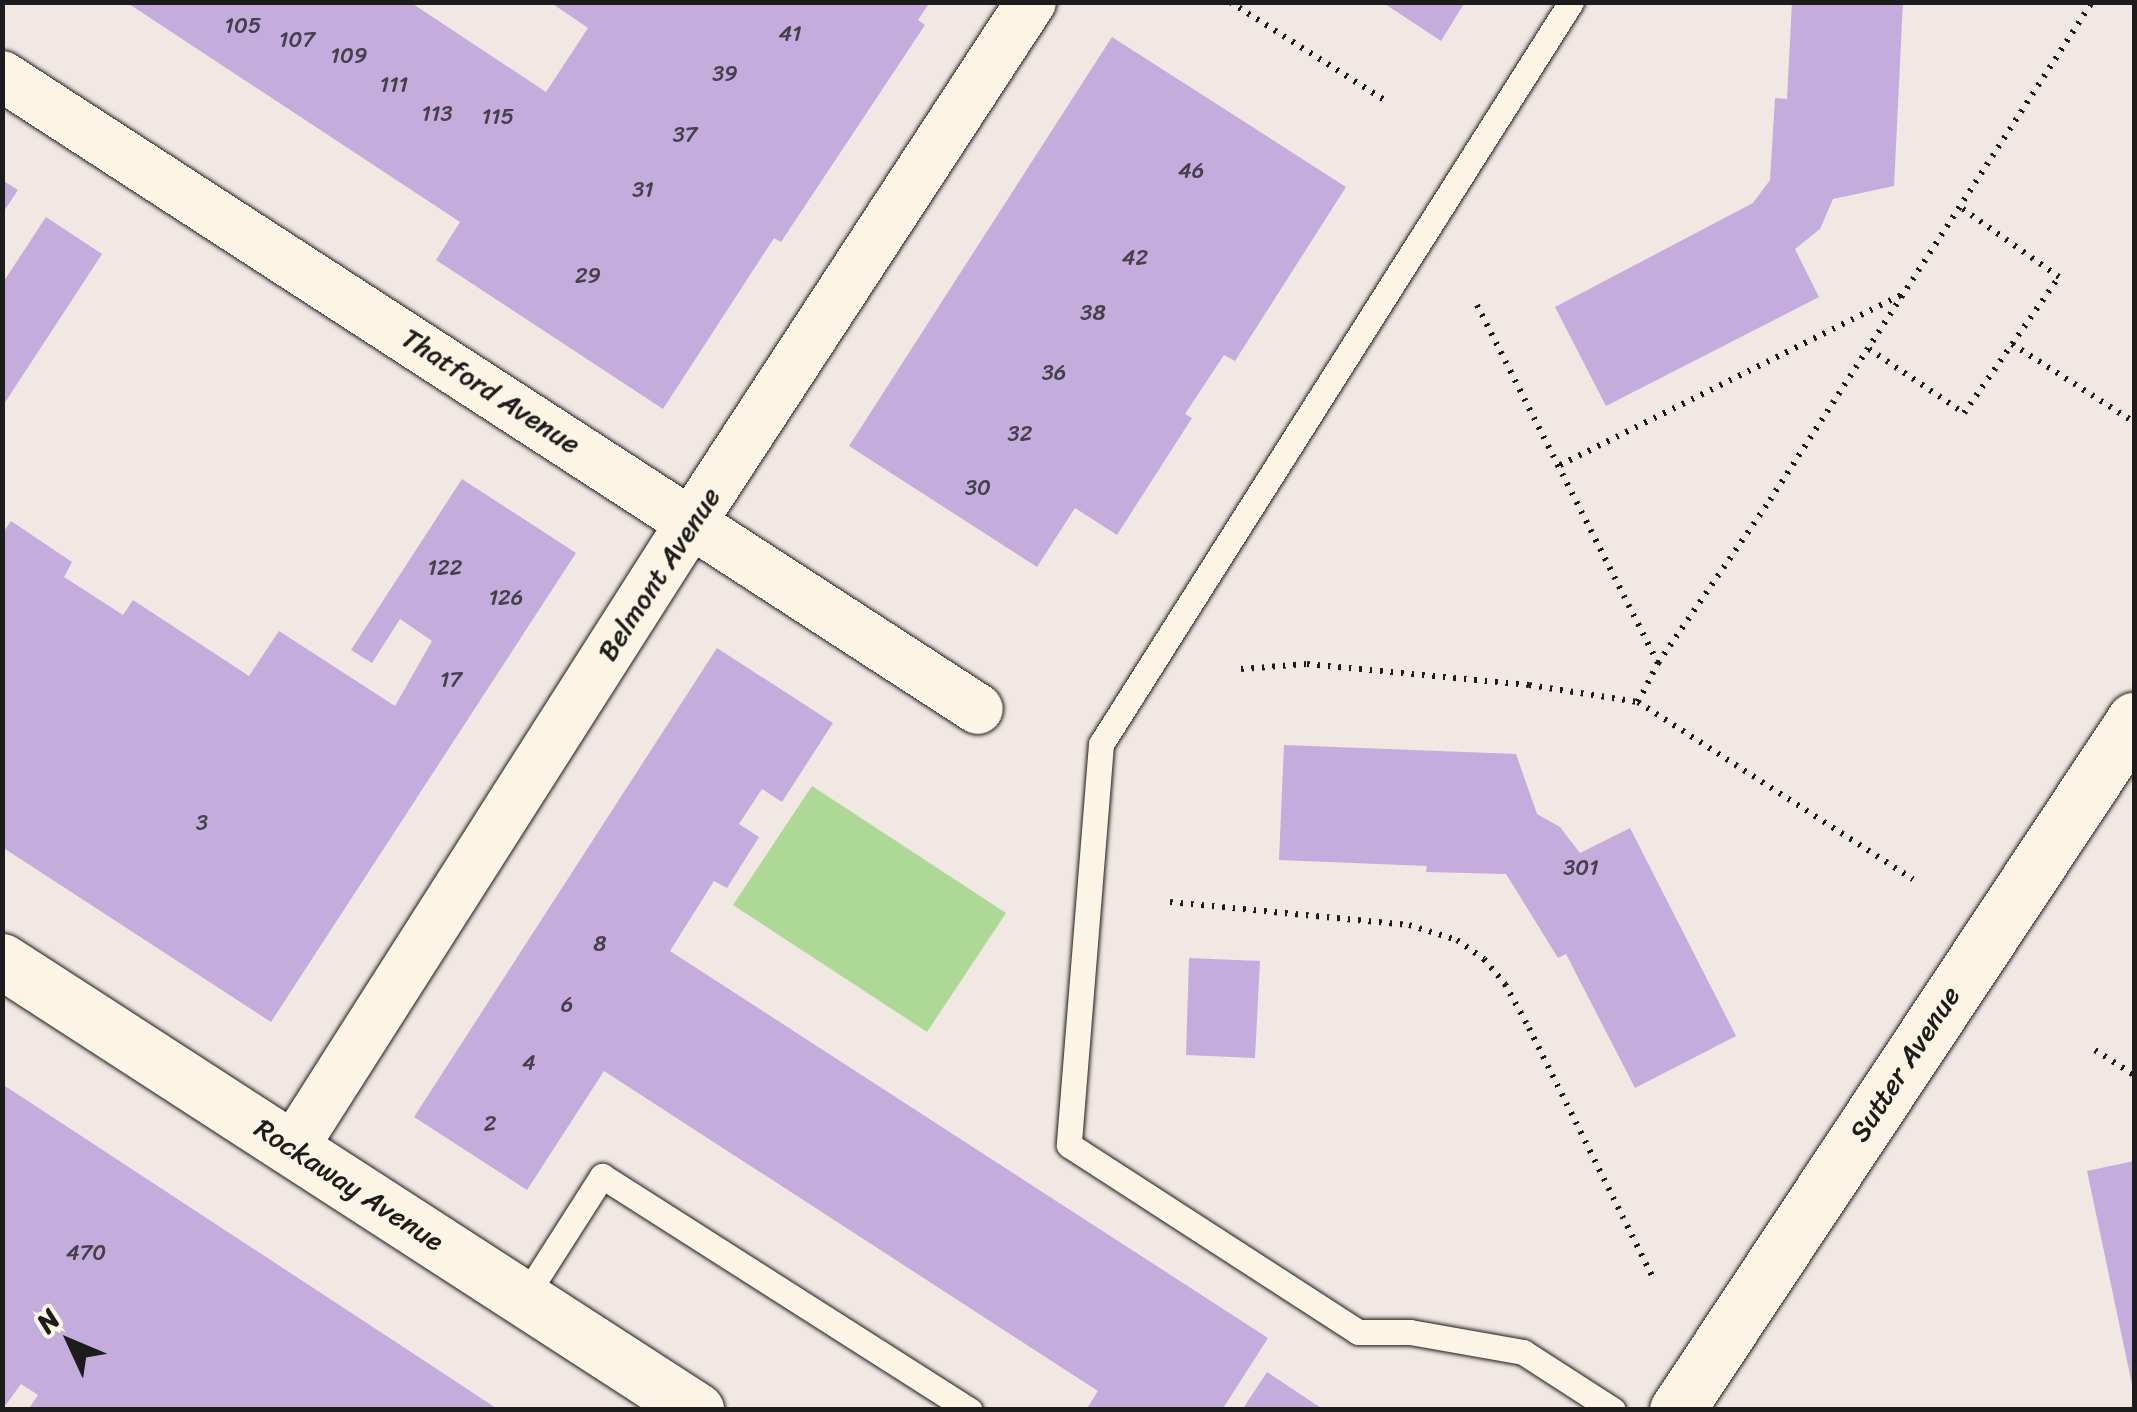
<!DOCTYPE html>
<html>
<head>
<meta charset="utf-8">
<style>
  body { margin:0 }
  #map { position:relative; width:2137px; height:1412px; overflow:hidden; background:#f1e7e3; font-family:Sriracha,sans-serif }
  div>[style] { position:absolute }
  .green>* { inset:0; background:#add895 }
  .building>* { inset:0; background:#c4addc }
  .path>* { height:6px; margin-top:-3px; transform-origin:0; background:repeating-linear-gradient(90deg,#1c1c1c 0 2.5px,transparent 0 10.5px) }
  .roads { filter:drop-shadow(0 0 2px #1c1c1c) drop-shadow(0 0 2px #1c1c1c) }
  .service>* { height:25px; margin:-12.5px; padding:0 12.5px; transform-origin:12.5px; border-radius:12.5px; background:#fcf5e5 }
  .minor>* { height:50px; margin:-25px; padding:0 25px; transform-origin:25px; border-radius:25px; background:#fcf5e5 }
  .tertiary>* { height:55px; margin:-27.5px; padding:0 27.5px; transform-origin:27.5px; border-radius:27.5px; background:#fcf5e5 }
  span { translate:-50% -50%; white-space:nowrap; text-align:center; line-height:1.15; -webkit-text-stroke:8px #fcf5e5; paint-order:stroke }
  .number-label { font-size:22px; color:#46404c }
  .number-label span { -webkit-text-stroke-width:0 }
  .street-label { font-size:28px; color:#1c1c1c }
  .frame { position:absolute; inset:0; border:5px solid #1c1c1c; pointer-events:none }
  .north { position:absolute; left:20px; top:1292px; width:100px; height:100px; -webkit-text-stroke:8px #fcf5e5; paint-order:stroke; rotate:314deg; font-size:28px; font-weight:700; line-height:40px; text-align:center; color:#1c1c1c }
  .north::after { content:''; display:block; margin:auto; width:35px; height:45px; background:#1c1c1c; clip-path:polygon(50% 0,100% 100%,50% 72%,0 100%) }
</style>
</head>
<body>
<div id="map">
  <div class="green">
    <div style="clip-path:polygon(812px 786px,1006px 913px,927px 1032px,733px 905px)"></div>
  </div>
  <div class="building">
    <div style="clip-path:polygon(126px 2px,410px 2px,546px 92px,588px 28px,550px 2px,930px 2px,918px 20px,925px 25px,781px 242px,774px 238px,663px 409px,436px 260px,460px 222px)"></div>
    <div style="clip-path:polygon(1382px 2px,1465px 2px,1441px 41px)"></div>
    <div style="clip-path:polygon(1792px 2px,1903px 2px,1894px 186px,1833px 199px,1820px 229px,1795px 249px,1819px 297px,1606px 406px,1555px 307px,1753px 203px,1770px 180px,1775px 98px,1787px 99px)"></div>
    <div style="clip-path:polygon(1112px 37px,1346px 187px,1235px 361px,1224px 355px,1185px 414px,1192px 418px,1117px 535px,1075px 508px,1037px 567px,849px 446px)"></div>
    <div style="clip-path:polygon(2px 180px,18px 190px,2px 214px)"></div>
    <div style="clip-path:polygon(46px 217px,102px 254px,2px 407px,2px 284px)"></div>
    <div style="clip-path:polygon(462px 479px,576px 553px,271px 1022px,2px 847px,2px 534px,11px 521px,72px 562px,64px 577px,123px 615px,133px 600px,249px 676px,279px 631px,395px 706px,432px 641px,400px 619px,372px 663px,351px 650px)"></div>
    <div style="clip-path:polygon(717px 648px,833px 723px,782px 802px,762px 789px,739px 824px,759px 837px,727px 888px,714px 881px,670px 951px,1268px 1338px,1222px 1410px,1086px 1410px,1098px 1391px,604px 1071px,527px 1190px,414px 1117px)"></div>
    <div style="clip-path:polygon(1284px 745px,1516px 754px,1537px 814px,1560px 827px,1580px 853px,1630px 828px,1736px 1036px,1635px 1088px,1566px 954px,1558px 958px,1506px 874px,1426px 872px,1427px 866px,1279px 860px)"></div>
    <div style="clip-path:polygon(1189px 958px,1260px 961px,1255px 1058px,1186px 1055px)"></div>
    <div style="clip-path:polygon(2px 1084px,411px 1352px,499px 1410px,28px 1410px,38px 1395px,21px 1384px,2px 1410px)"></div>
    <div style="clip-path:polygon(2134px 1161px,2134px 1388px,2133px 1389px,2087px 1171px)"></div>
    <div style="clip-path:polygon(1267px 1372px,1324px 1410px,1242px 1410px)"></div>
  </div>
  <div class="path">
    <div style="left:1230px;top:2px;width:185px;rotate:32.4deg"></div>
    <div style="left:1477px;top:305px;width:401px;rotate:63.2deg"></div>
    <div style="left:2012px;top:344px;width:145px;rotate:32.6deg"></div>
    <div style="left:1869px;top:349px;width:115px;rotate:34deg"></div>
    <div style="left:1964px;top:413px;width:166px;rotate:-55.1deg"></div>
    <div style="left:2059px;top:277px;width:121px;rotate:-144.7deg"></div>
    <div style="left:1560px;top:465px;width:383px;rotate:-26.5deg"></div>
    <div style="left:1241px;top:669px;width:66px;rotate:-4.3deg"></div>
    <div style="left:1307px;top:664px;width:223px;rotate:5.4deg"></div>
    <div style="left:1529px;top:685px;width:110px;rotate:8.9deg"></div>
    <div style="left:1638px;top:702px;width:327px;rotate:32.8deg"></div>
    <div style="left:1638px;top:702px;width:44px;rotate:-62.9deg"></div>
    <div style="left:1658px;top:663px;width:198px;rotate:-55.5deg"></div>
    <div style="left:1770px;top:500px;width:593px;rotate:-57.11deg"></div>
    <div style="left:1170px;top:902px;width:240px;rotate:5.5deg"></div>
    <div style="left:1409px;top:925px;width:50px;rotate:17.4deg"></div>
    <div style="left:1457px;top:940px;width:33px;rotate:35deg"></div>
    <div style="left:1484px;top:959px;width:33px;rotate:50deg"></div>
    <div style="left:1505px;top:984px;width:50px;rotate:61.4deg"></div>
    <div style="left:1529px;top:1028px;width:281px;rotate:63.6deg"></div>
    <div style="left:2095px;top:1050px;width:46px;rotate:32.7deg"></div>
  </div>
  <div class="roads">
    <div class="service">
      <div style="left:1571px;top:2px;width:878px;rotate:122.35deg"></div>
      <div style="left:1101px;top:744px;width:402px;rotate:94.6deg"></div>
      <div style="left:1069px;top:1145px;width:344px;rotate:32.9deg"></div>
      <div style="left:1358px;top:1332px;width:52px"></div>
      <div style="left:1410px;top:1332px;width:115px;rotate:10deg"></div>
      <div style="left:1523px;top:1352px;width:107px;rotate:32.8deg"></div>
      <div style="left:524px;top:1298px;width:145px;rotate:-57.4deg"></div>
      <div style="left:602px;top:1176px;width:436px;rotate:32.5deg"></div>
    </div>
    <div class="minor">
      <div style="left:2px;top:76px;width:1163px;rotate:32.97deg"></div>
      <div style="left:292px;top:1149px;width:745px;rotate:-57.51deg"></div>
      <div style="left:692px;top:521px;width:620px;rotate:-56.85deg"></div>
    </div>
    <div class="tertiary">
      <div style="left:2px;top:961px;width:827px;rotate:32.9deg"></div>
      <div style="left:1677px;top:1410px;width:828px;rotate:-56.48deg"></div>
    </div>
  </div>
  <div class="number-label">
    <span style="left:243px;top:26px">105</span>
    <span style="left:790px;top:34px">41</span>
    <span style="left:297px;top:40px">107</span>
    <span style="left:349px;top:56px">109</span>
    <span style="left:725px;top:74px">39</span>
    <span style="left:394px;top:85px">111</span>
    <span style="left:437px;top:114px">113</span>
    <span style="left:498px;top:117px">115</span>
    <span style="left:685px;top:135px">37</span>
    <span style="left:1191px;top:171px">46</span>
    <span style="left:643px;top:190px">31</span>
    <span style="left:1135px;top:258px">42</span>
    <span style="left:588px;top:276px">29</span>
    <span style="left:1093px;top:313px">38</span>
    <span style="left:1054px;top:373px">36</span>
    <span style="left:1020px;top:434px">32</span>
    <span style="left:978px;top:488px">30</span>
    <span style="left:445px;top:568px">122</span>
    <span style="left:506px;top:598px">126</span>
    <span style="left:451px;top:680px">17</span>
    <span style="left:202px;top:823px">3</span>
    <span style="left:1581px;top:868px">301</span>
    <span style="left:600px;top:944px">8</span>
    <span style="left:567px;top:1005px">6</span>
    <span style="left:529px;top:1063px">4</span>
    <span style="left:490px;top:1124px">2</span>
    <span style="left:86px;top:1253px">470</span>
  </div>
  <div class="street-label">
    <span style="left:491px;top:391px;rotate:33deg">Thatford Avenue</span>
    <span style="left:659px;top:574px;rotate:-57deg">Belmont Avenue</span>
    <span style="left:1905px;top:1064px;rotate:-57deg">Sutter Avenue</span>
    <span style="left:349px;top:1185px;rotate:33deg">Rockaway Avenue</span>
  </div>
  <div class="frame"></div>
  <div class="north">N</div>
</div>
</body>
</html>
